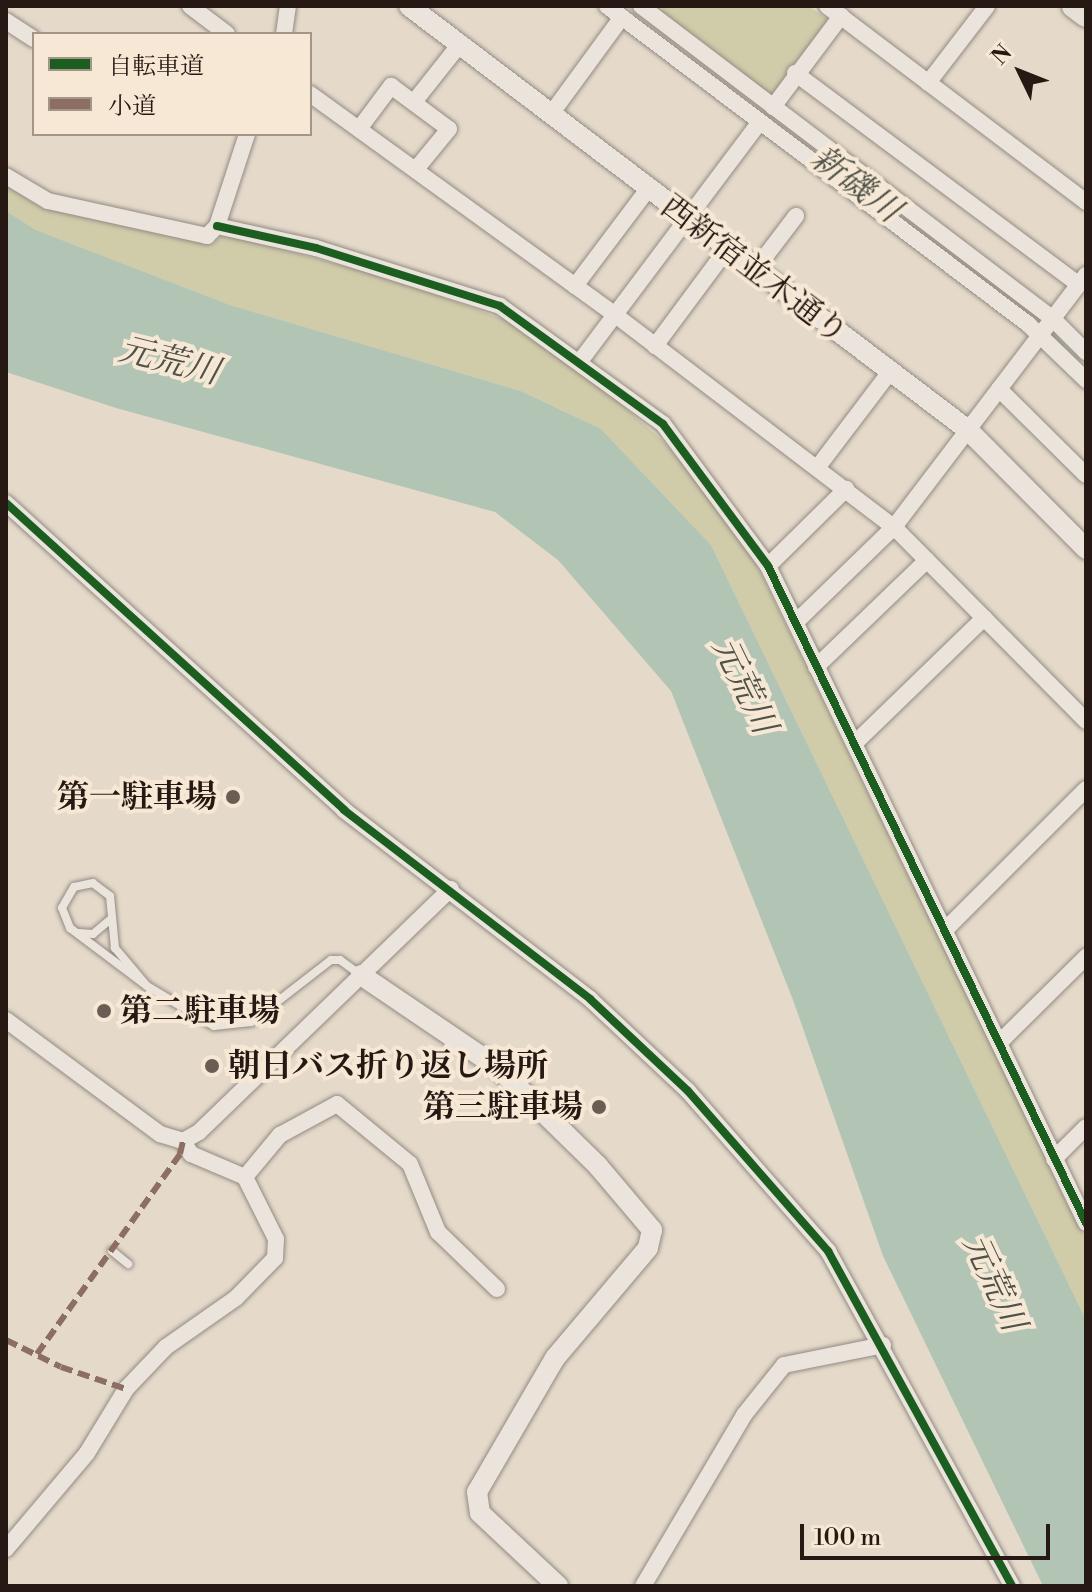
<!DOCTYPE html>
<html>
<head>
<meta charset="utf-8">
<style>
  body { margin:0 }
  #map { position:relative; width:1092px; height:1592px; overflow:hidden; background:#e5daca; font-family:"Libre Bodoni","Noto Serif JP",serif }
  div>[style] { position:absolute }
  .green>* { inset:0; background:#d0cba9 }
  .water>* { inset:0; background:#b2c5b4 }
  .stream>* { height:5px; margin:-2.5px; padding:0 2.5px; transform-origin:2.5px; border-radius:2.5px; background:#b2c5b4 }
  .roads { filter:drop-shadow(0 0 2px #938b82) drop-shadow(0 0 2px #938b82) }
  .service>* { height:8px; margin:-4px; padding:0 4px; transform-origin:4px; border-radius:4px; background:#eae4dd }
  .minor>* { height:16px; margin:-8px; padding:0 8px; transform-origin:8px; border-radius:8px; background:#eae4dd }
  .tertiary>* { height:20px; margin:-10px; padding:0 10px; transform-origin:10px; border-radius:10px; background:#eae4dd }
  .primary>* { height:24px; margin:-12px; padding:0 12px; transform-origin:12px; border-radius:12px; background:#e7e0d7 }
  .quiet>* { height:6px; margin-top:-3px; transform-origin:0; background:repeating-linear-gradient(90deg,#8d6e63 0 12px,transparent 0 18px) }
  .cycleway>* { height:8px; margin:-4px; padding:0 4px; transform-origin:4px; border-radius:4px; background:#1b5e20 }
  .dots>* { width:22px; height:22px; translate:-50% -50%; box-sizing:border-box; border:4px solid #f6e8d5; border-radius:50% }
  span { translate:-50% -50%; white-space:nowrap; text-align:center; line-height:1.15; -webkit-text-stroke:8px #f6e8d5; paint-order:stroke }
  .street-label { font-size:32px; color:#261914 }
  .poi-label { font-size:32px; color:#261914; font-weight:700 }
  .right { translate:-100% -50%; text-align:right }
  .left { translate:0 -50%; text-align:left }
  .water-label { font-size:34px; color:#4f5249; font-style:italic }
  .frame { position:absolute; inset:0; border:8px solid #261914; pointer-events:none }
  .legend { position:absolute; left:32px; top:32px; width:280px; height:104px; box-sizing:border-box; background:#f6e8d5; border:2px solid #a39588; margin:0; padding:10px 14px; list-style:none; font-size:24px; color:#261914 }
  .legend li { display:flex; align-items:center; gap:16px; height:40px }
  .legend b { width:40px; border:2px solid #a39588 }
  .north { position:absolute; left:980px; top:32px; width:80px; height:80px; -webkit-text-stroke:6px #f6e8d5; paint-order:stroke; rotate:313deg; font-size:22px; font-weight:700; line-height:32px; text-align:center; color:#261914 }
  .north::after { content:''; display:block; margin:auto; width:28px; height:36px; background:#261914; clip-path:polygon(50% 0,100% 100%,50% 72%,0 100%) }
  .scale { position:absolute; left:800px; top:1524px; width:250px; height:36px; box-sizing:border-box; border:4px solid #261914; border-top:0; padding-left:10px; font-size:24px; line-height:28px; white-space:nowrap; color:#261914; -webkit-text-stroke:6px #f6e8d5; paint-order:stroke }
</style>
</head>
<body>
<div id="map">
  <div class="green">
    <div style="clip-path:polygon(665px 6px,809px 6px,830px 22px,768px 102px,657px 17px)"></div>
    <div style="clip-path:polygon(6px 185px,42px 208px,213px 244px,224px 234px,392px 279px,511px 322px,577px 365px,663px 441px,741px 533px,1086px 1239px,1086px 1320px,711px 545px,601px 429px,521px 391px,230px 305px,36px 230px,6px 211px)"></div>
  </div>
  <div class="water">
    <div style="clip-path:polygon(6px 211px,36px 230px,230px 305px,521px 391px,601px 429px,711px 545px,1086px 1320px,1086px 1586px,1043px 1586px,883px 1256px,793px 1000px,671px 691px,558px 560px,495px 512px,116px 408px,6px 372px)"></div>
  </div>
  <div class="stream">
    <div style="left:1047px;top:330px;width:22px;rotate:47deg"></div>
  </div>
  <div class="roads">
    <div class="service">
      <div style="left:79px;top:933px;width:14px;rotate:4deg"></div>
      <div style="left:93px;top:934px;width:23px;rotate:-40deg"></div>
      <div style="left:147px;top:986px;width:50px;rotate:-130.1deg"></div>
      <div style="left:115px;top:948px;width:52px;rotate:-95.5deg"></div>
      <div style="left:110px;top:896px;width:21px;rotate:-143deg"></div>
      <div style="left:93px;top:883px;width:19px;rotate:168deg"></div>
      <div style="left:74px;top:887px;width:24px;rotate:120deg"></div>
      <div style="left:62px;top:908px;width:22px;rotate:68deg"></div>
      <div style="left:70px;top:928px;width:96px;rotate:37deg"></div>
      <div style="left:147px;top:986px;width:78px;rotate:30.8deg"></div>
      <div style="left:214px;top:1026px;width:37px;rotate:-6deg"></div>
      <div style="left:251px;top:1022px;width:101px;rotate:-37.8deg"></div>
      <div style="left:331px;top:960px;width:9px"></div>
      <div style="left:340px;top:960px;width:26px;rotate:36deg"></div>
      <div style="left:112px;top:1251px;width:21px;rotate:39deg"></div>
    </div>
    <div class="minor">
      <div style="left:190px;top:6px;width:46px;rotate:37.1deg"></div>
      <div style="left:607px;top:6px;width:528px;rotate:37.07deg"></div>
      <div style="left:1028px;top:324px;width:81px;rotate:44deg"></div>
      <div style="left:641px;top:6px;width:517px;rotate:37.22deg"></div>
      <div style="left:1053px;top:319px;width:47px;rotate:45deg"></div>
      <div style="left:827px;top:6px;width:325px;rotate:37.1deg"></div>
      <div style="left:6px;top:21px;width:33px;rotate:33deg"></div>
      <div style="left:284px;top:34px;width:28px;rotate:-82deg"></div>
      <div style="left:795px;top:73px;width:354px;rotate:36.7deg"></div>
      <div style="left:928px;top:83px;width:97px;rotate:-52.5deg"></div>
      <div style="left:310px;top:94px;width:375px;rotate:35.9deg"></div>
      <div style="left:614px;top:314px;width:352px;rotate:37.3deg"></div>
      <div style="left:894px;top:527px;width:273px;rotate:45.3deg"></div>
      <div style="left:414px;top:102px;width:74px;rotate:-51.6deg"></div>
      <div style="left:773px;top:107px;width:114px;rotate:-53.2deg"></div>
      <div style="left:551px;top:114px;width:120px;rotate:-53.8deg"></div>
      <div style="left:359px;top:129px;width:54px;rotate:-53.3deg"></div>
      <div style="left:391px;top:86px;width:72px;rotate:36.6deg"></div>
      <div style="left:449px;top:129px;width:50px;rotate:129.4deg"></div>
      <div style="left:6px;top:176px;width:49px;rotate:30.8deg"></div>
      <div style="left:48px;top:201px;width:163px;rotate:12.4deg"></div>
      <div style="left:207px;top:236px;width:14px;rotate:-45deg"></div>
      <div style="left:217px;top:226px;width:97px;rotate:-71.9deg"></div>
      <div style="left:217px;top:226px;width:101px;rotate:12.5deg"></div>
      <div style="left:316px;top:248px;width:193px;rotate:17.5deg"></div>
      <div style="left:500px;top:306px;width:201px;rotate:35.9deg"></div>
      <div style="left:663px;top:424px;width:177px;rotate:53.5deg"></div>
      <div style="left:768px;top:566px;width:730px;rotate:64.17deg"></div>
      <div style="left:755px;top:270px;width:68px;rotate:-52.8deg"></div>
      <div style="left:575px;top:286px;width:121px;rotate:-53deg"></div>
      <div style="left:655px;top:346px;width:121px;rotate:-53.4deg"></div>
      <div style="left:581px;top:360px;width:298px;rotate:-53.1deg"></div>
      <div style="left:999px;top:389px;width:122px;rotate:44.7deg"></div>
      <div style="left:817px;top:468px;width:121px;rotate:-52.8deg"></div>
      <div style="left:6px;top:503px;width:457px;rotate:42.2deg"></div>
      <div style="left:344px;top:810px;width:310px;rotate:37.5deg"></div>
      <div style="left:590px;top:999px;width:134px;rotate:43.2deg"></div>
      <div style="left:688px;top:1091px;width:213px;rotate:48.8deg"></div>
      <div style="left:828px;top:1251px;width:382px;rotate:61.2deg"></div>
      <div style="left:768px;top:566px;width:110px;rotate:-44.6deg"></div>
      <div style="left:796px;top:622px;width:136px;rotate:-44.1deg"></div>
      <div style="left:894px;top:527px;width:317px;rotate:-52.7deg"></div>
      <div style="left:816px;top:667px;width:154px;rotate:-43.9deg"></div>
      <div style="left:855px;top:743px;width:180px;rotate:-44.1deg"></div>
      <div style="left:945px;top:930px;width:199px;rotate:-45deg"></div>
      <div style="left:6px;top:1020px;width:192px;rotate:36.5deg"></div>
      <div style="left:160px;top:1134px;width:24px;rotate:17deg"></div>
      <div style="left:183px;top:1141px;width:18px;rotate:-29deg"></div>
      <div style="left:199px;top:1132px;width:350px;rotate:-44deg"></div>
      <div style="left:1001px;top:1041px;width:120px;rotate:-44.7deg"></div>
      <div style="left:1054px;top:1159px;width:45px;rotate:-45deg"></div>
      <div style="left:245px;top:1177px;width:55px;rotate:-50.2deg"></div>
      <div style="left:280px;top:1135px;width:65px;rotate:-28.5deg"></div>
      <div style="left:337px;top:1104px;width:94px;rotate:39.4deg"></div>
      <div style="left:410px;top:1164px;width:74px;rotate:67.6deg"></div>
      <div style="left:438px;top:1232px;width:82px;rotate:44deg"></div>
      <div style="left:6px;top:1549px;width:126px;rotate:-49.8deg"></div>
      <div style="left:87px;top:1453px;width:75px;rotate:-58.6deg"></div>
      <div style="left:126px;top:1389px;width:58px;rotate:-46.4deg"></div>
      <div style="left:166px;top:1347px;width:85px;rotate:-35deg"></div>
      <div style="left:236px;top:1298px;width:56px;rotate:-45.7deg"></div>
      <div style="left:275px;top:1258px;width:19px;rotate:-87deg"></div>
      <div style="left:276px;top:1239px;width:69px;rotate:-116.6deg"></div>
      <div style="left:245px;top:1177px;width:59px;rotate:-156.9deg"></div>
      <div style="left:191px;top:1154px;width:15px;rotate:-122deg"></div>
      <div style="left:643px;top:1586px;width:199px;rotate:-59.4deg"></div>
      <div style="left:744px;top:1415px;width:64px;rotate:-51.3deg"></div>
      <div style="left:784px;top:1365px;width:101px;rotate:-11.4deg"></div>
    </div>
    <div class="tertiary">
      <div style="left:409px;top:6px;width:702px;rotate:37.18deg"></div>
      <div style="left:968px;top:430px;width:168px;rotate:45.2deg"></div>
      <div style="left:361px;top:975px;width:164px;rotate:34.1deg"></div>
      <div style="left:497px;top:1067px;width:141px;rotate:44.4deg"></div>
      <div style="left:598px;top:1166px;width:84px;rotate:49.8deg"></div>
      <div style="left:652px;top:1230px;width:18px;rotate:103deg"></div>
      <div style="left:648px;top:1248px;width:144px;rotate:130.2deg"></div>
      <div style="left:555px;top:1358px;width:155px;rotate:120.2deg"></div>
      <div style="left:477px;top:1492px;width:21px;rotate:82deg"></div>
      <div style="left:480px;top:1513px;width:107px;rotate:43.1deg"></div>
    </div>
    <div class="primary">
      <div style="left:1074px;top:6px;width:15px;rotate:37deg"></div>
    </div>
  </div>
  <div class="quiet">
    <div style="left:6px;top:1340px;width:61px;rotate:26.1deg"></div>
    <div style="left:61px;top:1367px;width:69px;rotate:18.7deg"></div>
    <div style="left:37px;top:1354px;width:246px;rotate:-54.4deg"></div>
    <div style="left:180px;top:1154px;width:13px;rotate:-77deg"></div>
  </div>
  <div class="cycleway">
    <div style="left:217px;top:226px;width:101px;rotate:12.5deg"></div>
    <div style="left:316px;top:248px;width:193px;rotate:17.5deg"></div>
    <div style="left:500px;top:306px;width:201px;rotate:35.9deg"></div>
    <div style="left:663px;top:424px;width:177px;rotate:53.5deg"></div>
    <div style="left:768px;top:566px;width:730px;rotate:64.17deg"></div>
    <div style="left:6px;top:503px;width:457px;rotate:42.2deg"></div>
    <div style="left:344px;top:810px;width:310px;rotate:37.5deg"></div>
    <div style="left:590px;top:999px;width:134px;rotate:43.2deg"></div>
    <div style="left:688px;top:1091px;width:213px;rotate:48.8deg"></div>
    <div style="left:828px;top:1251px;width:382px;rotate:61.2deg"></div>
  </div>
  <div class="dots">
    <div style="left:233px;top:797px;background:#695d54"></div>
    <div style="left:104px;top:1011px;background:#695d54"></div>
    <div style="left:212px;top:1066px;background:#695d54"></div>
    <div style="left:599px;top:1107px;background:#695d54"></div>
  </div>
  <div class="street-label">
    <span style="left:754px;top:270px;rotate:37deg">西新宿並木通り</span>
  </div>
  <div class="poi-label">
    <span class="right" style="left:217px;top:797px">第一駐車場</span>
    <span class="left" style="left:120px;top:1011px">第二駐車場</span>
    <span class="left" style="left:228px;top:1066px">朝日バス折り返し場所</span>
    <span class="right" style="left:583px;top:1107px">第三駐車場</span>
  </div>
  <div class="water-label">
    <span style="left:855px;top:185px;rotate:37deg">新磯川</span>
    <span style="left:169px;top:362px;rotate:14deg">元荒川</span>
    <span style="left:743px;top:686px;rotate:64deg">元荒川</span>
    <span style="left:993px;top:1283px;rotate:65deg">元荒川</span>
  </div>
  <div class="frame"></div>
  <ul class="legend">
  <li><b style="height:10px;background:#1b5e20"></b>自転車道</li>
  <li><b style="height:10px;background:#8d6e63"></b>小道</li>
  </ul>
  <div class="north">N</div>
  <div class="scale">100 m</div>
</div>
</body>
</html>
